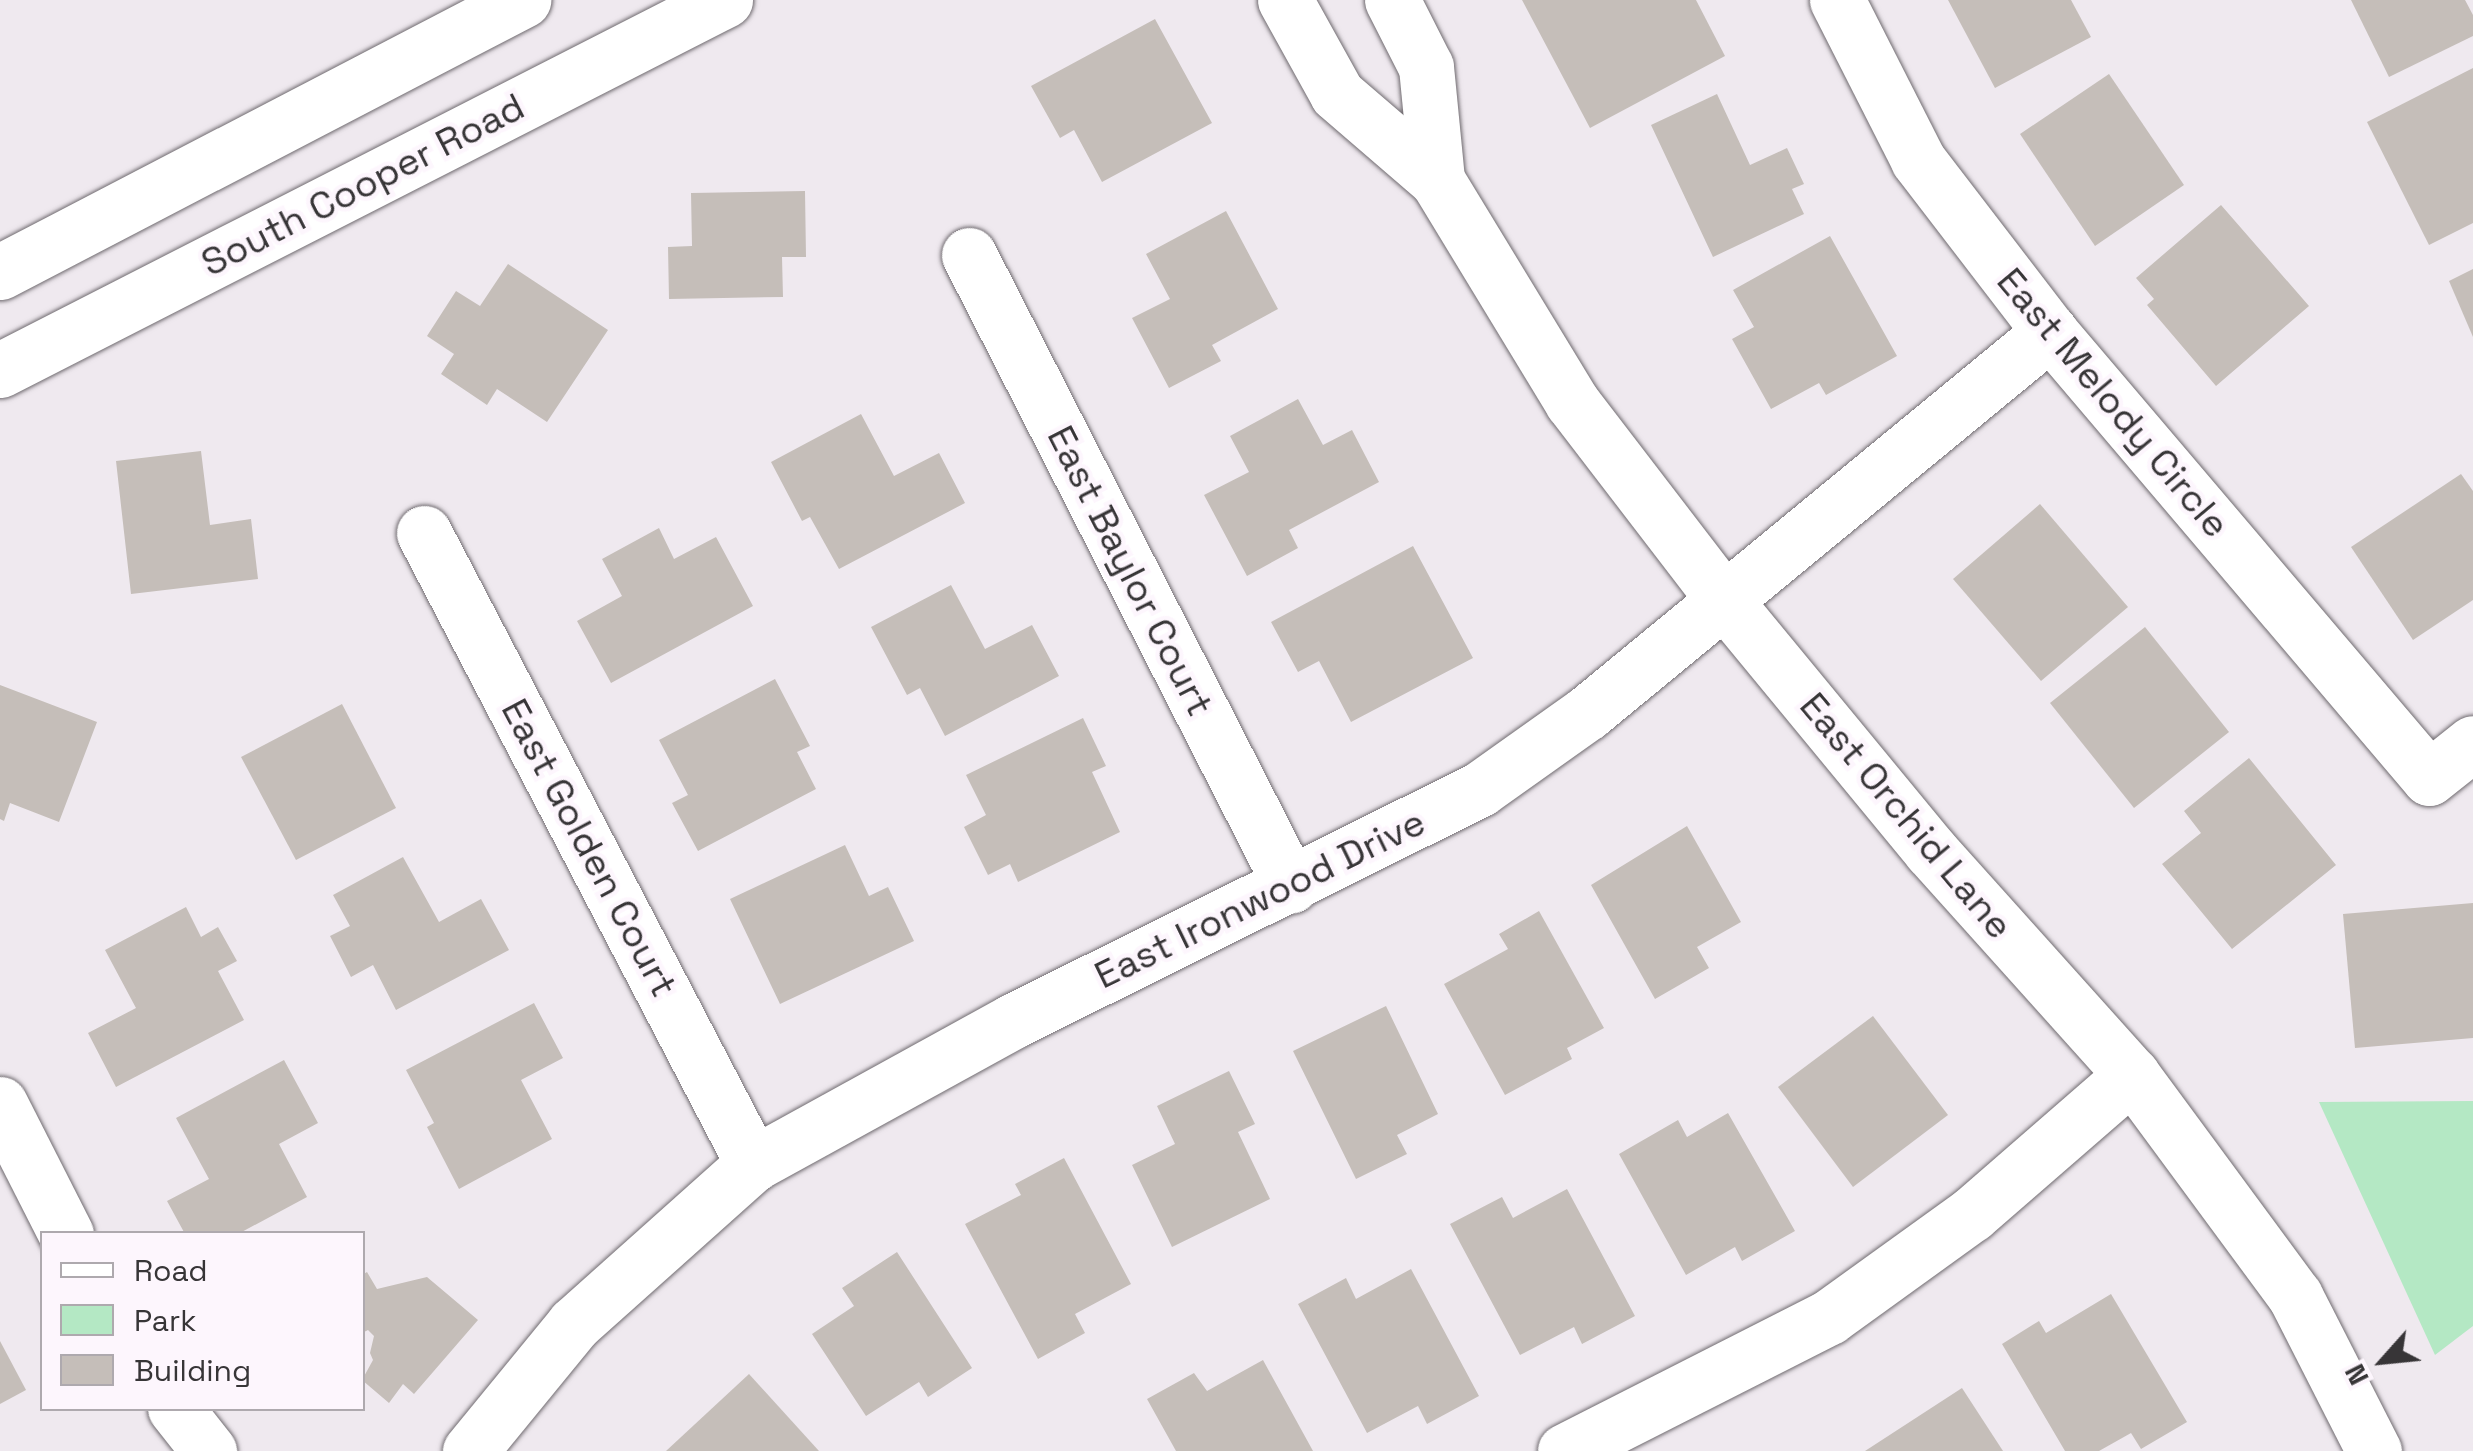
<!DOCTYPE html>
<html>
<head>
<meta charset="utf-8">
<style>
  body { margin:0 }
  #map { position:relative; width:2473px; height:1451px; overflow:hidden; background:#efe9ef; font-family:"Space Grotesk",sans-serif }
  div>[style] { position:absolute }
  .green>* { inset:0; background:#b4e8c4 }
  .building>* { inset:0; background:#c5beb9 }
  .roads { filter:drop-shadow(0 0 2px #6f6a6f) drop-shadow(0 0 2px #6f6a6f) }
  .minor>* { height:55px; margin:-27.5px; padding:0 27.5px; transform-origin:27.5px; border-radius:27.5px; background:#fff }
  .major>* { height:55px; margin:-27.5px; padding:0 27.5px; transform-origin:27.5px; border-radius:27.5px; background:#fff }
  span { translate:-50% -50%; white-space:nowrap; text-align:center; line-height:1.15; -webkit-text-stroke:9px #fdf6fd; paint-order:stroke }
  .street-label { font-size:38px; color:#373537 }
  .legend { position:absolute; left:40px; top:1231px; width:325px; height:180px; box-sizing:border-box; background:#fdf6fd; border:2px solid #aea9ae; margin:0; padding:12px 18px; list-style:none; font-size:30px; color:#373537 }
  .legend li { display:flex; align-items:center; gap:20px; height:50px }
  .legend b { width:50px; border:2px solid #aea9ae }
  .north { position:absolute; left:2333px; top:1311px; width:100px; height:100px; -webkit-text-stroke:8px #fdf6fd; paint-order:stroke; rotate:243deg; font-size:28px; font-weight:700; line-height:40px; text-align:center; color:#373537 }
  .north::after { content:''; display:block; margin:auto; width:35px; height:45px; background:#373537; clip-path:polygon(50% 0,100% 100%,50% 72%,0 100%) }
</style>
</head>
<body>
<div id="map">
  <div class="green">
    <div style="clip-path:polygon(2473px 1101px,2473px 1326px,2435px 1355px,2319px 1102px)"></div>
  </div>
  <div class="building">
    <div style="clip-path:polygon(1522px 0,1696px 0,1725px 56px,1590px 128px)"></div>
    <div style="clip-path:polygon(1948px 0,2071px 0,2091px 37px,1995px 88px)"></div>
    <div style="clip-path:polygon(2351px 0,2465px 0,2473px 15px,2473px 36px,2389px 77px)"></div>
    <div style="clip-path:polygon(1155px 19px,1212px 123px,1102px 182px,1074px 130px,1060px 138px,1031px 86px)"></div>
    <div style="clip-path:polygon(2473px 68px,2473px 223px,2429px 245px,2367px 122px)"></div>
    <div style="clip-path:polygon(2109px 74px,2184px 185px,2095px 246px,2020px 134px)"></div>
    <div style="clip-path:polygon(1717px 94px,1750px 165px,1787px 148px,1804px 184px,1792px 189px,1804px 214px,1713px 257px,1651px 125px)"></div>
    <div style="clip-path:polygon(805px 191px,806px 257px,782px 257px,783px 297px,669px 299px,668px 247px,692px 246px,691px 193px)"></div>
    <div style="clip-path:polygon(2221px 205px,2309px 306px,2216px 386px,2147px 305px,2154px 299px,2136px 278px)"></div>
    <div style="clip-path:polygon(1226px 211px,1278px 309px,1212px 345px,1221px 361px,1169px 388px,1132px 318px,1170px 299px,1146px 254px)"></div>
    <div style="clip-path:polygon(1830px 236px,1897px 356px,1826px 395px,1819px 383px,1771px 409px,1732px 339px,1754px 327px,1733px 290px)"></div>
    <div style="clip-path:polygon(508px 264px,608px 330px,547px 422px,497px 389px,487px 405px,441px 374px,454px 354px,427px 336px,456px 291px,480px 306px)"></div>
    <div style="clip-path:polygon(2473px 269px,2473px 337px,2449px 281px)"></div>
    <div style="clip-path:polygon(1298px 399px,1323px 445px,1352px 430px,1379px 482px,1289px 530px,1298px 548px,1247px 576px,1204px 495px,1249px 472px,1230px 436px)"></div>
    <div style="clip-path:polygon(861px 414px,894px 476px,939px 453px,965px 503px,839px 569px,810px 517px,802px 521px,771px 462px)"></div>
    <div style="clip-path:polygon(201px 451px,210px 525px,251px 519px,258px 579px,131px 594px,116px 461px)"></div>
    <div style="clip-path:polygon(2461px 474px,2473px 491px,2473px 600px,2413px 640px,2351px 547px)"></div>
    <div style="clip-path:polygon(2040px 504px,2128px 607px,2041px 681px,1953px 579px)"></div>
    <div style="clip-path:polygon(659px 528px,674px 559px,716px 537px,753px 606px,611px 683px,577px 621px,622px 596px,602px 559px)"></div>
    <div style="clip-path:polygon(1413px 546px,1473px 658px,1351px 722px,1319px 661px,1298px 672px,1271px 622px)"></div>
    <div style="clip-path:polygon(951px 585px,985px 649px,1032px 625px,1059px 676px,945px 736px,920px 688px,907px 695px,871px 627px)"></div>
    <div style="clip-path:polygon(2145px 627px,2229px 732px,2134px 808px,2050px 703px)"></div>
    <div style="clip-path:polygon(775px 679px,810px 746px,797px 752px,816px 789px,698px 851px,672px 803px,688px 795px,659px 740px)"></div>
    <div style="clip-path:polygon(0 685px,97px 722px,59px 822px,10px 803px,4px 821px,0 819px)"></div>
    <div style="clip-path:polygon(342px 704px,396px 808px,296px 860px,241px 757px)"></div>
    <div style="clip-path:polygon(1083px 718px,1106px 766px,1092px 772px,1120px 832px,1018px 882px,1010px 864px,988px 875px,964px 827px,986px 815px,966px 775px)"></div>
    <div style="clip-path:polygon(2249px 758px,2336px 865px,2232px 949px,2162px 864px,2201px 833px,2184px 811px)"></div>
    <div style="clip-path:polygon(1687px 826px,1741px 922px,1697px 947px,1709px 968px,1655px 999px,1591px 885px)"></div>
    <div style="clip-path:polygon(845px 845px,869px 896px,888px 887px,914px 941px,780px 1004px,730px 899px)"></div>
    <div style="clip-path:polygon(403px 857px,439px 922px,481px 899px,509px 950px,396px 1010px,373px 965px,351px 977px,330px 936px,350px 926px,333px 895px)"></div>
    <div style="clip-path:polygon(2473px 903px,2473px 1038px,2355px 1048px,2343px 914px)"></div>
    <div style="clip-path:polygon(186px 907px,201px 937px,218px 927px,237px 961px,218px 971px,244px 1020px,116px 1087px,88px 1033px,136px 1008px,105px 950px)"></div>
    <div style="clip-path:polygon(1539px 911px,1604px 1028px,1567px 1048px,1572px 1059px,1505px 1095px,1444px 984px,1508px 949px,1499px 934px)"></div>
    <div style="clip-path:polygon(534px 1003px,563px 1058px,521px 1080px,552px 1139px,459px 1189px,427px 1127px,434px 1123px,406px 1070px)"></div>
    <div style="clip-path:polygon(1386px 1006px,1438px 1114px,1397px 1135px,1407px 1154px,1356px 1179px,1293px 1051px)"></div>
    <div style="clip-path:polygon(1873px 1016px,1948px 1115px,1853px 1187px,1778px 1087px)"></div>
    <div style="clip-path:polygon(284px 1060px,318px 1123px,279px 1144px,307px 1197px,238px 1234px,185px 1234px,167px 1201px,209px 1179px,176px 1118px)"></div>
    <div style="clip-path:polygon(1229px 1071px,1255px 1124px,1238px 1132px,1270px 1199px,1172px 1247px,1132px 1165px,1175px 1144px,1157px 1106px)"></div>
    <div style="clip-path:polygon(1728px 1113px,1795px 1231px,1742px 1261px,1735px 1247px,1686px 1275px,1619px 1154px,1678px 1120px,1687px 1137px)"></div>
    <div style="clip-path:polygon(1064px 1158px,1131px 1284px,1075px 1314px,1085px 1333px,1038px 1359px,965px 1224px,1021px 1195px,1015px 1184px)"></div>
    <div style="clip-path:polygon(1567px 1189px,1635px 1316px,1582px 1344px,1574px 1327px,1520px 1355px,1450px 1224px,1502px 1197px,1513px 1218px)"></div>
    <div style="clip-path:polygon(897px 1252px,972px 1368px,928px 1397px,919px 1382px,866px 1416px,812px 1334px,854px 1306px,842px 1288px)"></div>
    <div style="clip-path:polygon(1411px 1269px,1479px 1396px,1427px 1424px,1418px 1406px,1367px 1433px,1298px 1304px,1346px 1278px,1356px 1299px)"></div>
    <div style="clip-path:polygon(367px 1272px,377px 1289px,427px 1277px,478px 1320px,414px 1394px,403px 1384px,389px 1403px,362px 1380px,373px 1360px,370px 1353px,374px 1336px,368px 1330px,362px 1333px,362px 1275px)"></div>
    <div style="clip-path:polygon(2111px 1294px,2187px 1422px,2141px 1449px,2131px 1433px,2099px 1451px,2065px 1451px,2002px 1344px,2039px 1321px,2046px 1333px)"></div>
    <div style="clip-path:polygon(0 1341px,26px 1390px,0 1404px)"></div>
    <div style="clip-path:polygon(1263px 1360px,1313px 1451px,1176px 1451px,1147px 1399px,1194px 1373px,1207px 1391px)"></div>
    <div style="clip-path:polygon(749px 1374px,819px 1451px,666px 1451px)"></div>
    <div style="clip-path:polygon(1962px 1388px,2003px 1451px,1865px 1451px)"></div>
  </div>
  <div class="roads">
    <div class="minor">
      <div style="left:1285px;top:0;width:107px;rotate:61deg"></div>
      <div style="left:1337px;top:94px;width:132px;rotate:40.7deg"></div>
      <div style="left:1437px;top:180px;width:260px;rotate:58.7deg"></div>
      <div style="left:1572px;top:402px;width:250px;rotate:52.5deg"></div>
      <div style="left:1724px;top:600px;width:325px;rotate:50.5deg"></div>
      <div style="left:1931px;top:851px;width:301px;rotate:48.1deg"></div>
      <div style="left:2132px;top:1075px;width:275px;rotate:53.6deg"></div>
      <div style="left:2295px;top:1296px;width:174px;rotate:63deg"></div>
      <div style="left:1392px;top:0;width:75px;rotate:63.1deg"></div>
      <div style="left:1426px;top:67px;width:114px;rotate:84.4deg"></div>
      <div style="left:1837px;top:0;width:179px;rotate:63.1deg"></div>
      <div style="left:1918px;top:160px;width:217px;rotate:52.5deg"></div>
      <div style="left:2050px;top:332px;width:585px;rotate:49.64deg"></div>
      <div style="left:2429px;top:778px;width:56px;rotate:-38.5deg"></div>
      <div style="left:969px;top:255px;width:708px;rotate:62.96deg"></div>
      <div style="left:424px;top:533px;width:712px;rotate:62.46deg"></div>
      <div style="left:0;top:1104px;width:146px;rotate:63.1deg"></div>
      <div style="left:175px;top:1408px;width:55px;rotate:51.7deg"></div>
      <div style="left:470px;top:1451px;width:164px;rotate:-50.7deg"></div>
      <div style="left:574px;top:1324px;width:240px;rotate:-41.8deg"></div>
      <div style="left:753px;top:1164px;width:297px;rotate:-28.8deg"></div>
      <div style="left:1013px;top:1021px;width:521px;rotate:-26.42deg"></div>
      <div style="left:1480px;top:789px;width:131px;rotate:-35.4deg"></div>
      <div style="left:1587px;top:713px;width:600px;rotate:-39.45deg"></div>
      <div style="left:1565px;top:1451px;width:296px;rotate:-26.9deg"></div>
      <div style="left:1829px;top:1317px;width:176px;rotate:-35.8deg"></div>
      <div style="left:1972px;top:1214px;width:212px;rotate:-41deg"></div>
    </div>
    <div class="major">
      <div style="left:0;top:272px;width:590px;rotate:-27.48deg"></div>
      <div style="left:0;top:370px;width:814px;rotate:-27.04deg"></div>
    </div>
  </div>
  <div class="street-label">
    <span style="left:363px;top:185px;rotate:-27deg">South Cooper Road</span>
    <span style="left:2113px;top:403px;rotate:50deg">East Melody Circle</span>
    <span style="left:1130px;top:571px;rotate:63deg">East Baylor Court</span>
    <span style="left:1906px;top:816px;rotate:50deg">East Orchid Lane</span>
    <span style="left:589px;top:848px;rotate:62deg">East Golden Court</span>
    <span style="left:1260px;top:899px;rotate:-26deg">East Ironwood Drive</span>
  </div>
  <ul class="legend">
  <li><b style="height:12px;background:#fff"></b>Road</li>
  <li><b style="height:28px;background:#b4e8c4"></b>Park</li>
  <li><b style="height:28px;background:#c5beb9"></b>Building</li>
  </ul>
  <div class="north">N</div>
</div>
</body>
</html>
